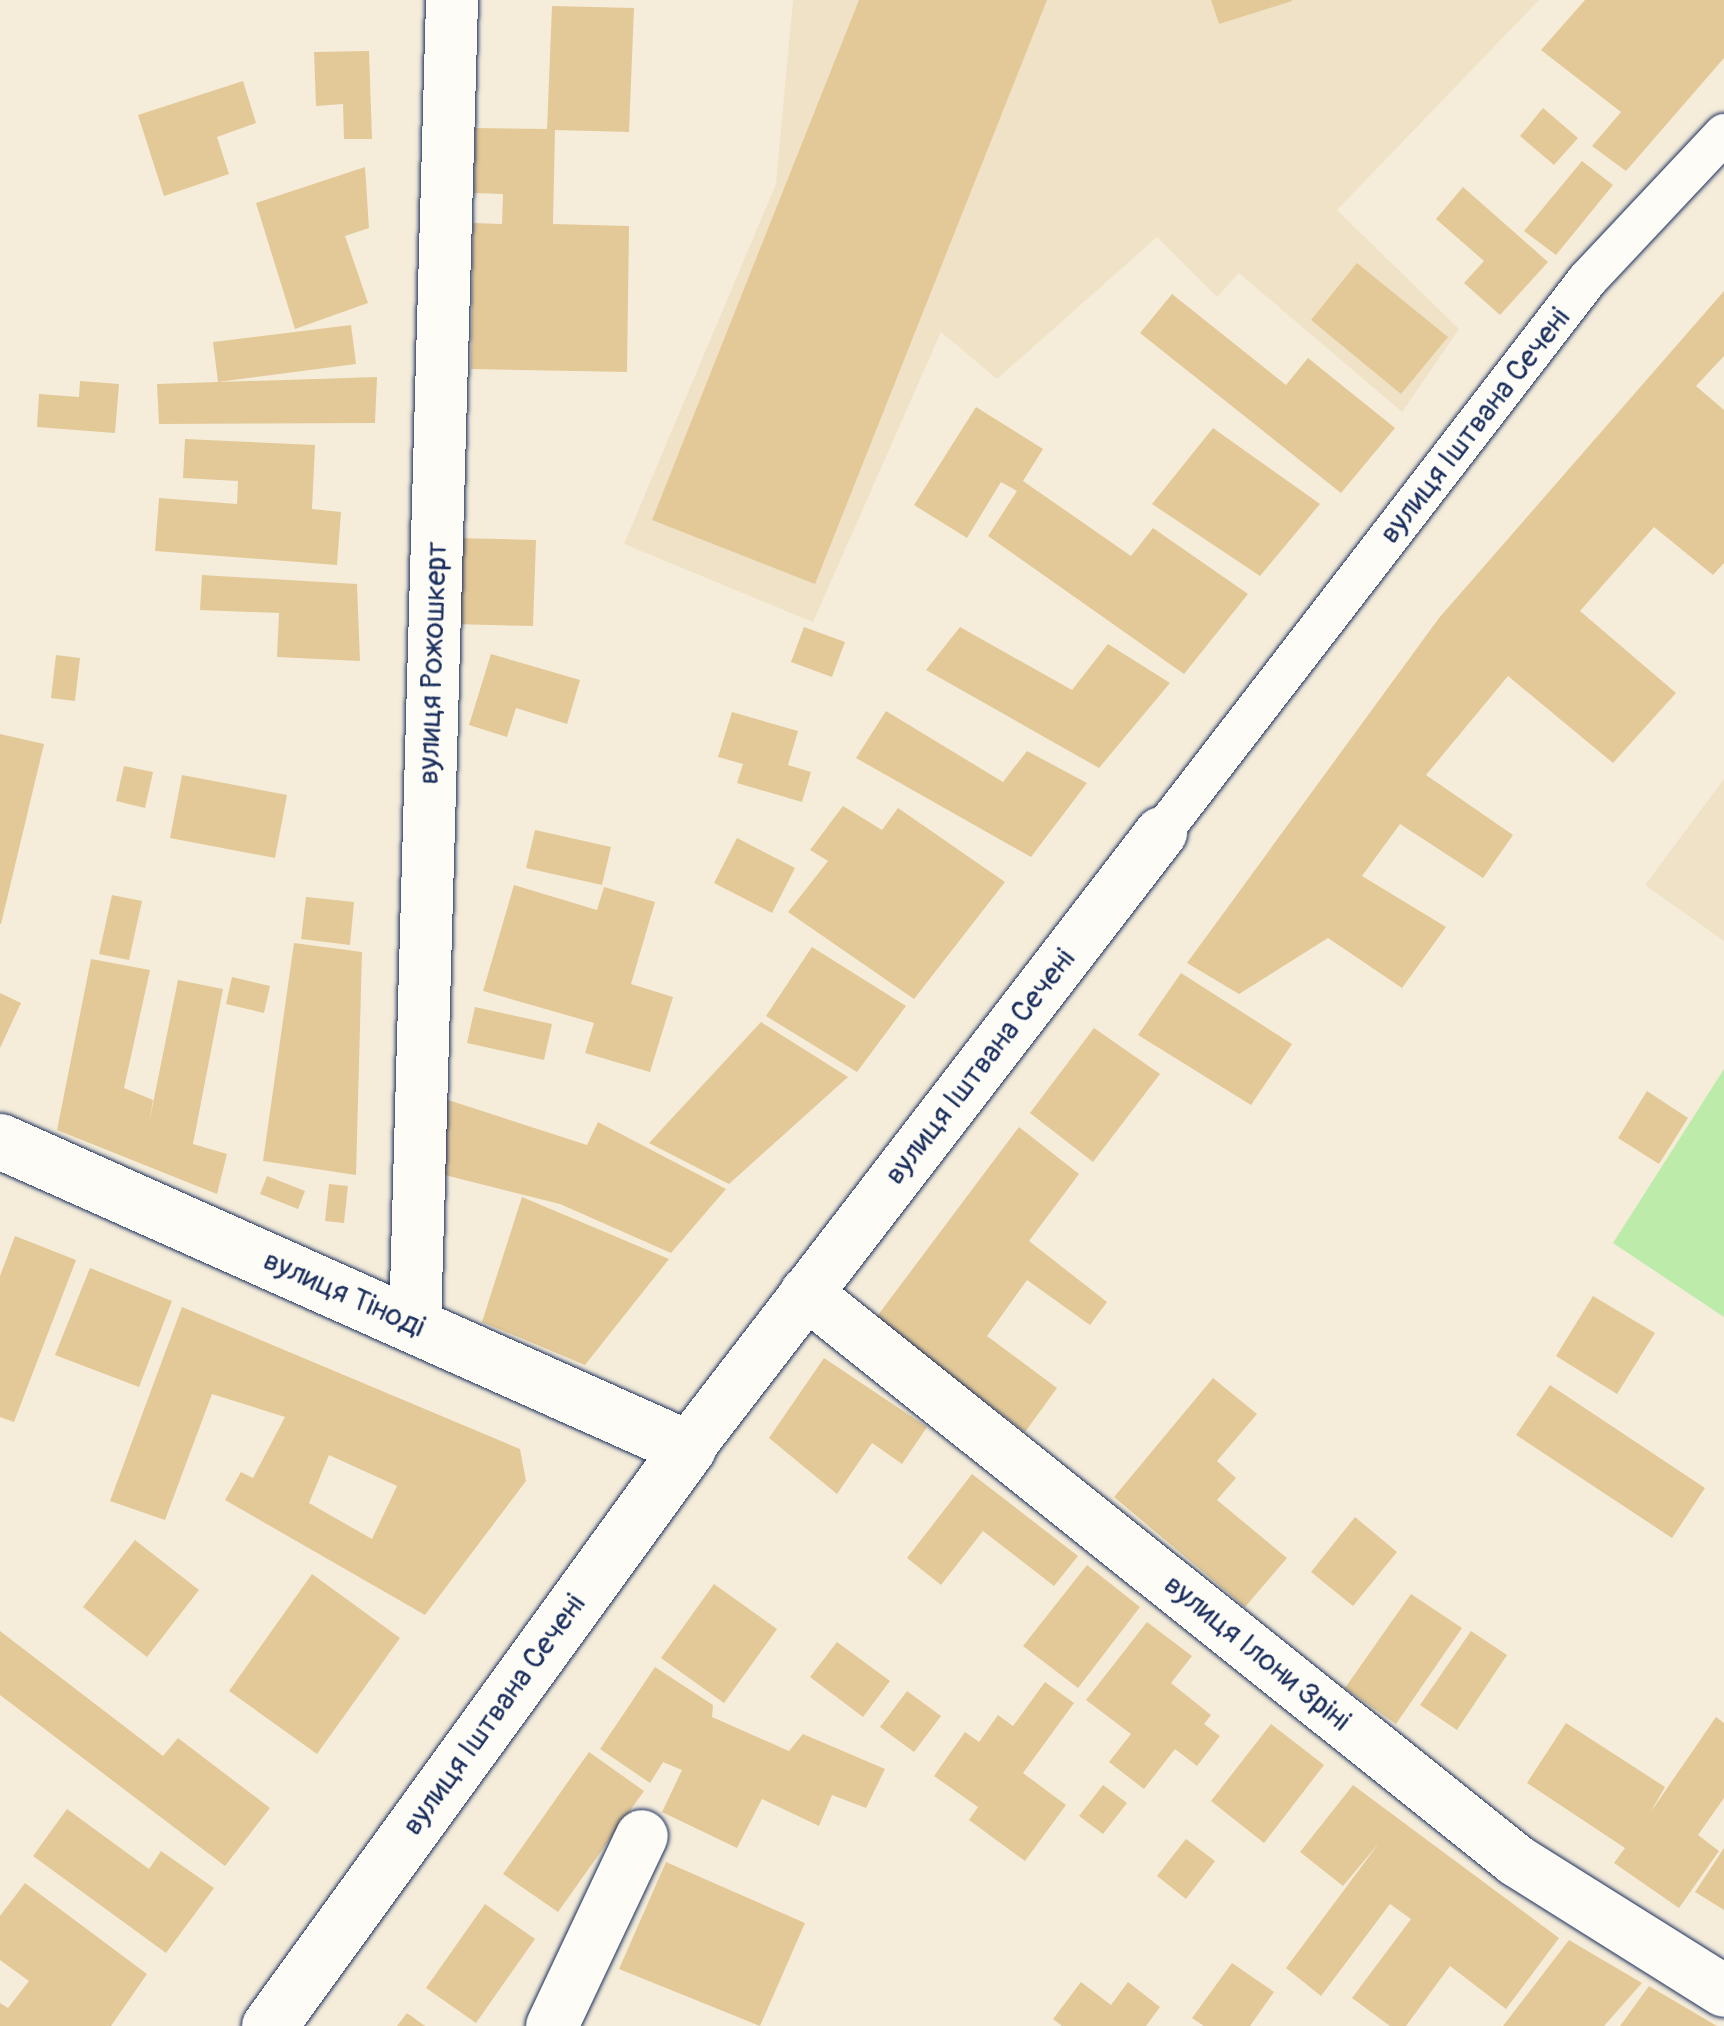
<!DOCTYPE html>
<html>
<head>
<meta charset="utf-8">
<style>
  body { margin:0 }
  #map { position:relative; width:1724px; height:2026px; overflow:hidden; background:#f5edda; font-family:Pangolin,sans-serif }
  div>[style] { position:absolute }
  .built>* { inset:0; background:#f0e2c6 }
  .green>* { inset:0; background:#bdeba9 }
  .building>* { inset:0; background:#e3c998 }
  .roads { filter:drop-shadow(0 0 2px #1b2f5e) drop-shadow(0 0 2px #1b2f5e) }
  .pedestrian>* { height:40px; margin:-20px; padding:0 20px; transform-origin:20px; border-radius:20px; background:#fdfcf7 }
  .minor>* { height:52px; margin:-26px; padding:0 26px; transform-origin:26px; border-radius:26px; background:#fdfcf7 }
  .tertiary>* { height:55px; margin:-27.5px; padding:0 27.5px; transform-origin:27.5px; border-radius:27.5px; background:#fdfcf7 }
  span { translate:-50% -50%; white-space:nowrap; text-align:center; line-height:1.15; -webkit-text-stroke:8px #fdfcf7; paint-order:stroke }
  .street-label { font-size:30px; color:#1b2f5e }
</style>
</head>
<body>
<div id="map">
  <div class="built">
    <div style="clip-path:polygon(793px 0,1539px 0,1337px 210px,1459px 329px,1402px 412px,1239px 273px,1217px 297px,1157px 237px,997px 379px,941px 332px,813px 622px,624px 544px,776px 184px)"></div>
    <div style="clip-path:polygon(1724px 779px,1724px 941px,1645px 885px)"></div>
  </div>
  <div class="green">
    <div style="clip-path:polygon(1724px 1069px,1724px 1317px,1613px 1243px)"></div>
  </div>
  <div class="building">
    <div style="clip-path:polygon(859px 0,1047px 0,815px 584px,652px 520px)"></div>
    <div style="clip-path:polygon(1211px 0,1292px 0,1292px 1px,1219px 24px)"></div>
    <div style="clip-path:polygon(1585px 0,1724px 0,1724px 58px,1626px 171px,1592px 146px,1621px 112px,1541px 50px)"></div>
    <div style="clip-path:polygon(552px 6px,634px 8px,629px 132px,555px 130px,553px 224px,629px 226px,627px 372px,471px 369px,473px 223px,502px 224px,503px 194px,474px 193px,475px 128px,547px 129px)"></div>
    <div style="clip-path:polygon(369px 51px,372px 139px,344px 139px,343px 104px,316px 106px,314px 52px)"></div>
    <div style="clip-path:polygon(243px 81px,256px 123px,217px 137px,229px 174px,164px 196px,138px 115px)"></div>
    <div style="clip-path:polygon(1543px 108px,1578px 138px,1554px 165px,1520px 136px)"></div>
    <div style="clip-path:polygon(1582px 161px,1613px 185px,1556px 255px,1524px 231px)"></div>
    <div style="clip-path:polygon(365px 167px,369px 228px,345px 236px,368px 303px,295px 329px,256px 203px)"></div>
    <div style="clip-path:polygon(1463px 187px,1548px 262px,1500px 315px,1464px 283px,1484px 261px,1436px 219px)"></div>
    <div style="clip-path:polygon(1357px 263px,1448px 337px,1401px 394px,1311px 320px)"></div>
    <div style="clip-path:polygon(1724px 291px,1724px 356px,1696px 386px,1724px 410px,1724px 563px,1713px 575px,1654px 527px,1580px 611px,1676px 693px,1613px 763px,1508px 676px,1426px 775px,1513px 835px,1483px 878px,1400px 824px,1362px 876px,1446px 927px,1402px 988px,1328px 938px,1239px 994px,1187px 963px,1439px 618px)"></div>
    <div style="clip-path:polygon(1172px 294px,1286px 385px,1308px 358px,1395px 428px,1341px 493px,1140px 333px)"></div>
    <div style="clip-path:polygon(351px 325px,356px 364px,218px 382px,213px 342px)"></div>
    <div style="clip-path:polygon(377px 377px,375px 423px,159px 424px,157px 384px)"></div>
    <div style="clip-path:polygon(80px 381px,119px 384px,115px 433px,37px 427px,39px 394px,79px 397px)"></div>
    <div style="clip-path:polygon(976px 407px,1043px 449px,1023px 481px,1131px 556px,1153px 528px,1248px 594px,1184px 674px,988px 536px,1017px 491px,1001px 482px,967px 538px,914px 505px)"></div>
    <div style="clip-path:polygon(1213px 428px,1320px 504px,1260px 576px,1152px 504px)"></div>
    <div style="clip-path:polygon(185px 439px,315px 445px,312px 509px,341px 512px,337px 565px,155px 551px,159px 498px,237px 504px,238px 481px,183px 478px)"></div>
    <div style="clip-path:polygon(455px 538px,536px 540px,533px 626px,452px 624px)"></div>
    <div style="clip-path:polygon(202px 575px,357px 584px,360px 661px,277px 657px,279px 613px,200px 610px)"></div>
    <div style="clip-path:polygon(804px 627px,845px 642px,832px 677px,791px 662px)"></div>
    <div style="clip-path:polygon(960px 627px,1072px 690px,1108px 644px,1170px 683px,1099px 768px,926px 670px)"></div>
    <div style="clip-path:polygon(491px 654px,580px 680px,567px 724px,516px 708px,507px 737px,469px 725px)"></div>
    <div style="clip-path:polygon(56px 655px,80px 658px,75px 701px,51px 698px)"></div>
    <div style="clip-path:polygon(886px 711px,1003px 782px,1027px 751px,1087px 783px,1031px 857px,856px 758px)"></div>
    <div style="clip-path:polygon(732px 712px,798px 731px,788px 765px,811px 772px,802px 802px,737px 783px,743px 764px,718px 757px)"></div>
    <div style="clip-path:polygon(0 734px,44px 744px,1px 924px,0 924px)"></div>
    <div style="clip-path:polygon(124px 766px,153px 772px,145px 808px,116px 801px)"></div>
    <div style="clip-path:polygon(182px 775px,287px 795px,275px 858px,170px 838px)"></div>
    <div style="clip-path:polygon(843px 806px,882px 830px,898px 808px,1005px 882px,914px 999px,788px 912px,828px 861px,810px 850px)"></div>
    <div style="clip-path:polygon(535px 830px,611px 847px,602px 885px,526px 868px)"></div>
    <div style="clip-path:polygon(737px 838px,795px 868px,772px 913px,714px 883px)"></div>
    <div style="clip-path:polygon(514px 885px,597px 910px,604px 887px,655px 902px,631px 984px,673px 997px,650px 1072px,585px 1053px,594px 1023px,483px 991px)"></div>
    <div style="clip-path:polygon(112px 895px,142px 901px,129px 960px,99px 954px)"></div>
    <div style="clip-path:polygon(306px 897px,354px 902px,350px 945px,301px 939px)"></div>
    <div style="clip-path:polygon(294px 943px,362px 952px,356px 1175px,263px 1161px)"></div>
    <div style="clip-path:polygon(812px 947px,906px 1006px,857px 1072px,766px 1016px)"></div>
    <div style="clip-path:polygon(91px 959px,150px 970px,124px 1088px,153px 1100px,149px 1123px,178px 980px,223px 989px,193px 1144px,227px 1154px,217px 1194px,57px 1130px)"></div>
    <div style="clip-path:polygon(1181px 973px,1292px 1044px,1251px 1105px,1138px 1035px)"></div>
    <div style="clip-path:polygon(232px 977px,270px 986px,264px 1013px,226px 1004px)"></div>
    <div style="clip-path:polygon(0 993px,21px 1003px,0 1048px)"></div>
    <div style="clip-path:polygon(475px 1007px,552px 1024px,544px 1060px,467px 1043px)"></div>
    <div style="clip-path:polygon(761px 1022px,848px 1077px,729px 1184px,649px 1143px)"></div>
    <div style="clip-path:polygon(1094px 1028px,1160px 1074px,1093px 1162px,1030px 1113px)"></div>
    <div style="clip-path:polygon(1647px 1091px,1688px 1118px,1659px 1164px,1618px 1138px)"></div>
    <div style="clip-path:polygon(442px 1098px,587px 1145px,598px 1122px,726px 1189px,671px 1253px,560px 1204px,433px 1172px)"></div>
    <div style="clip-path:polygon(1019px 1127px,1079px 1174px,1029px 1241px,1107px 1302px,1090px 1325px,1027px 1280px,987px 1336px,1057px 1388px,1025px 1432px,875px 1319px)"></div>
    <div style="clip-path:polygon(267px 1176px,305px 1191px,298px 1209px,260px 1194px)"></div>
    <div style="clip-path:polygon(329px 1184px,348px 1186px,344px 1223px,325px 1221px)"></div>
    <div style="clip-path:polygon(522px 1197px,669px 1259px,585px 1365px,482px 1322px)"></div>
    <div style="clip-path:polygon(15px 1236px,76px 1260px,14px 1422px,0 1417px,0 1276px)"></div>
    <div style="clip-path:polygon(90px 1268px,172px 1301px,139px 1387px,55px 1355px)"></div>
    <div style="clip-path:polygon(1593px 1296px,1655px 1333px,1617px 1394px,1556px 1356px)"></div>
    <div style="clip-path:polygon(evenodd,182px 1307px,520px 1449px,526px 1481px,425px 1615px,225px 1500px,241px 1472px,253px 1478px,285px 1417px,212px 1394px,165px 1520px,110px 1501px,182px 1307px,329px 1455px,397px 1486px,372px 1539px,309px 1503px,329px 1455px)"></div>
    <div style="clip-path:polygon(824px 1358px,927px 1427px,902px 1464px,872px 1443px,837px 1494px,769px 1438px)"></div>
    <div style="clip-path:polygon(1213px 1378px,1257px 1414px,1217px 1461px,1236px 1478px,1217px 1500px,1287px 1558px,1245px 1607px,1114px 1497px)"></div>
    <div style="clip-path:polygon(1550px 1385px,1705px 1488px,1672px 1538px,1516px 1435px)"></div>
    <div style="clip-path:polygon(972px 1474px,1078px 1556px,1054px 1586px,983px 1531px,941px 1585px,907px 1558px)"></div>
    <div style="clip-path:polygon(1355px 1517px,1397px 1552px,1353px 1606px,1311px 1572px)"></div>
    <div style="clip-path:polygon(135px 1540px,199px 1590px,147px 1657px,83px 1607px)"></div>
    <div style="clip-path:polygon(1087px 1565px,1140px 1607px,1078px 1688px,1023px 1646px)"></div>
    <div style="clip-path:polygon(312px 1574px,400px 1638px,317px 1754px,229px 1691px)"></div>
    <div style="clip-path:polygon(714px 1584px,777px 1629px,724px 1703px,661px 1658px)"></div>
    <div style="clip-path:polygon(1411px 1594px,1462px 1628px,1396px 1724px,1345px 1688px)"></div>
    <div style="clip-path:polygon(1147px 1622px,1192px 1656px,1171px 1683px,1211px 1715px,1204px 1724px,1220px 1736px,1197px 1766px,1175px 1749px,1144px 1789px,1109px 1762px,1131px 1734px,1086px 1700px)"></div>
    <div style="clip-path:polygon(0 1631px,163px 1756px,178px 1738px,270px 1808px,225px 1866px,0 1695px)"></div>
    <div style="clip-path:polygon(1471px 1631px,1507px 1655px,1457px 1730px,1420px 1705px)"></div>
    <div style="clip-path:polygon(837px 1642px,890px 1681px,863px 1717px,810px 1677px)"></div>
    <div style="clip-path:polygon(655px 1667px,713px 1705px,712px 1717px,789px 1751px,803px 1734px,885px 1769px,866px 1808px,832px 1795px,819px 1826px,762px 1799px,737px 1848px,662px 1812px,682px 1770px,663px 1762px,650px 1783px,600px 1749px)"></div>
    <div style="clip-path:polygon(1045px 1682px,1074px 1703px,1023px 1773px,1066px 1805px,1025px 1861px,969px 1820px,978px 1807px,934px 1776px,965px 1732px,979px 1742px,998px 1715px,1013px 1726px)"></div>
    <div style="clip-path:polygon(907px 1691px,941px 1716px,914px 1752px,880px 1727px)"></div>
    <div style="clip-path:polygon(1716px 1717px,1724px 1723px,1724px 1798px,1698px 1835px,1719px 1851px,1679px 1908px,1614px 1863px,1625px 1848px,1527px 1783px,1566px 1723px,1665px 1787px,1650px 1813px)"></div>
    <div style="clip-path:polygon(1271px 1724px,1324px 1765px,1264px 1843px,1211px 1801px)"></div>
    <div style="clip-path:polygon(589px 1752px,644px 1791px,558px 1912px,503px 1874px)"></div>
    <div style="clip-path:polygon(1103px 1785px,1127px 1803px,1103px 1834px,1079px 1816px)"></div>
    <div style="clip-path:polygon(1353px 1785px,1559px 1938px,1506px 2009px,1450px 1966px,1406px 2026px,1390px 2026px,1352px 1998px,1411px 1919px,1390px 1904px,1321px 1996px,1286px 1968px,1379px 1843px,1343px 1886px,1300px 1852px)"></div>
    <div style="clip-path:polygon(67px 1809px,149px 1869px,161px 1851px,214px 1888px,166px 1953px,33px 1856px)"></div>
    <div style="clip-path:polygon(1186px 1839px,1215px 1861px,1186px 1899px,1157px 1876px)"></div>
    <div style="clip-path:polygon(1724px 1848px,1724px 1910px,1695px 1892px)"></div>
    <div style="clip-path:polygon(666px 1862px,805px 1923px,760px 2026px,619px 1969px)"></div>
    <div style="clip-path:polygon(25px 1883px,147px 1974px,111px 2026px,0 2026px,0 2003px,8px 2008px,29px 1981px,0 1960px,0 1916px)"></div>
    <div style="clip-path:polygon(485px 1904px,535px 1939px,476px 2023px,426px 1988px)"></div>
    <div style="clip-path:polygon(1569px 1940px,1642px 1983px,1604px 2026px,1503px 2026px)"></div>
    <div style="clip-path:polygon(1232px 1963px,1274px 1992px,1250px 2026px,1204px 2026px,1192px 2018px)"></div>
    <div style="clip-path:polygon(1081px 1982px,1111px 2005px,1128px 1982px,1160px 2007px,1146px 2026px,1062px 2026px,1053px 2019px)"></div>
    <div style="clip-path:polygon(1649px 1986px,1717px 2026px,1620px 2026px)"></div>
    <div style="clip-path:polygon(407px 2013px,425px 2026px,397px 2026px)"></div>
  </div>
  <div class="roads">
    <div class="pedestrian">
      <div style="left:1161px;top:833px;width:699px;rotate:-52.38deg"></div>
      <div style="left:1588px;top:279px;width:199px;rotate:-46.8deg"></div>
    </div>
    <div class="minor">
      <div style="left:806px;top:1293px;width:910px;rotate:38.62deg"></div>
      <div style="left:1517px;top:1861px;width:244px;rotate:32.1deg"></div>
      <div style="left:415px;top:1326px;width:1327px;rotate:-88.4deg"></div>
      <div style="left:688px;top:1448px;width:776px;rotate:-52.44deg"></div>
      <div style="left:552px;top:2026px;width:210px;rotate:-64.7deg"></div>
    </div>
    <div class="tertiary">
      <div style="left:0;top:1141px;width:753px;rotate:24.05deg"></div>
      <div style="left:688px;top:1448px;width:714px;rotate:125.94deg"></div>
    </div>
  </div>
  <div class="street-label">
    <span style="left:1475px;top:426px;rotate:-52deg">вулиця Іштвана Сечені</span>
    <span style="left:433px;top:663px;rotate:-88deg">вулиця Рожошкерт</span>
    <span style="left:980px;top:1067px;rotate:-52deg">вулиця Іштвана Сечені</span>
    <span style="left:344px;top:1294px;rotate:24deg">вулиця Тіноді</span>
    <span style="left:1257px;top:1653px;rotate:39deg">вулиця Ілони Зріні</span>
    <span style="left:494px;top:1715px;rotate:-54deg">вулиця Іштвана Сечені</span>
  </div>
</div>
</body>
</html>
